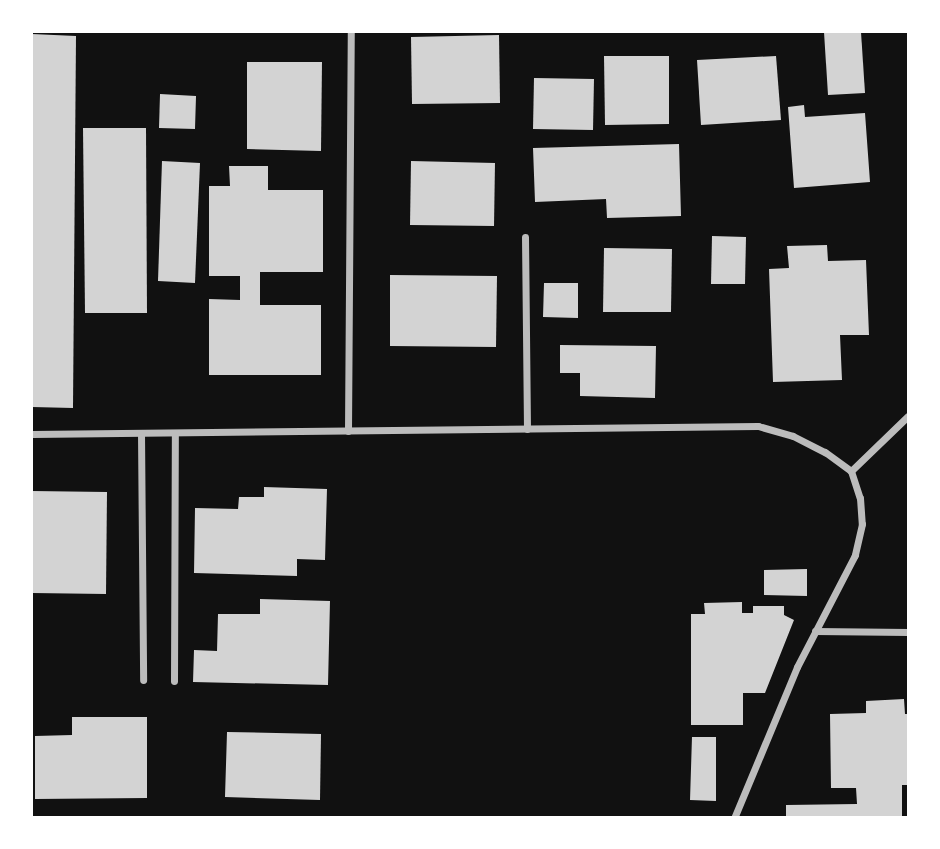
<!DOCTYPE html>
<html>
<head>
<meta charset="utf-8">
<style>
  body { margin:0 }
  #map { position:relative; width:940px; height:849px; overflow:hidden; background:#111; font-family:"Public Sans",sans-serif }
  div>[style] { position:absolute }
  .building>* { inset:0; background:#d3d3d3 }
  .minor>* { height:7px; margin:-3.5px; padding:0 3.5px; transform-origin:3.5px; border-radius:3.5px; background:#bcbcbc }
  span { translate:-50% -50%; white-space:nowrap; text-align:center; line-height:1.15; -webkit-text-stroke:5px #fff; paint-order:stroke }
  .frame { position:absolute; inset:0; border:33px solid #fff; pointer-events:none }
</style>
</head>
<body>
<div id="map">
  <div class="building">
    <div style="clip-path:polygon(824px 32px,861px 32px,865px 93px,828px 95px)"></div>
    <div style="clip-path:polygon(32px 34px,76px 36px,73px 408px,32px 407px)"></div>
    <div style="clip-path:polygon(499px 35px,500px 103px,412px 104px,411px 37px)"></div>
    <div style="clip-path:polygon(604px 56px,669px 56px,669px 124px,605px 125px)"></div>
    <div style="clip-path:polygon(776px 56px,781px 120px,701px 125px,697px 60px)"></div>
    <div style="clip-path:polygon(247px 62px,322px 62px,321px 151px,247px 149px)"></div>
    <div style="clip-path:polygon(534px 78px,594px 79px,593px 130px,533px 129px)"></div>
    <div style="clip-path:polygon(160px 94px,196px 96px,195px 129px,159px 128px)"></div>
    <div style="clip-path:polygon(804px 105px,805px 117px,865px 113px,870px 182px,794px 188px,788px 107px)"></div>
    <div style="clip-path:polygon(83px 128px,146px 128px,147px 313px,85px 313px)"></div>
    <div style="clip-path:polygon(679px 144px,681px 216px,607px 218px,606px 199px,535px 202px,533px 148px)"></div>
    <div style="clip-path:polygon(162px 161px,200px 163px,195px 283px,158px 281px)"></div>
    <div style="clip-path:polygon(411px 161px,495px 163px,494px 226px,410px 225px)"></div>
    <div style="clip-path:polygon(229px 166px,268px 166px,268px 190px,323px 190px,323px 272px,260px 272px,260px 305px,321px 305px,321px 375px,209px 375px,209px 299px,240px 300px,240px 276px,209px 276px,209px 186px,230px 186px)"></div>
    <div style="clip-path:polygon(712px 236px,746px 237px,745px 284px,711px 284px)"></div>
    <div style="clip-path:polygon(827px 245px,828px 261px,866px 260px,869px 335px,840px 335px,842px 380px,773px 382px,769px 269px,789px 268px,787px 246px)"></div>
    <div style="clip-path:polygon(604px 248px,672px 249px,671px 312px,603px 312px)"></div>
    <div style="clip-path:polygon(390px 275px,497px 276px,496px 347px,390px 346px)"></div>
    <div style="clip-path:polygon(544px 283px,578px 283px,578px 318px,543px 317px)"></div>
    <div style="clip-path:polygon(560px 345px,656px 346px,655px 398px,580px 396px,580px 373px,560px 373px)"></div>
    <div style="clip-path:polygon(264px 487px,327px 489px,325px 560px,297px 559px,297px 576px,194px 573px,195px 508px,238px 509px,239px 497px,264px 497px)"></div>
    <div style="clip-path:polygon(32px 491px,107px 492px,106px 594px,32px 593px)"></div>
    <div style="clip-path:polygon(807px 569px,807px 596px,764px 595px,764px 570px)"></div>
    <div style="clip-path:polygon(260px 599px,330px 601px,328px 685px,193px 682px,194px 650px,217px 651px,218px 614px,260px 614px)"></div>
    <div style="clip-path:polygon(742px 602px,742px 613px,753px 613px,753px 606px,784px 606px,784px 615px,794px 620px,765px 693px,743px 693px,743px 725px,691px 725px,691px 614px,705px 614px,704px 603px)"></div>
    <div style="clip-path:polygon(904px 699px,905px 714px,908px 714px,908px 785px,902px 785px,902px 818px,786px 818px,786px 805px,857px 804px,856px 788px,831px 788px,830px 714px,866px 713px,866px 701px)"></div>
    <div style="clip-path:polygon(72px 717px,147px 717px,147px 798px,35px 799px,35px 736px,72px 735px)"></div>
    <div style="clip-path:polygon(227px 732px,321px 734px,320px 800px,225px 797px)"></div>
    <div style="clip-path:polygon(692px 737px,716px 737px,716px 801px,690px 800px)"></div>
  </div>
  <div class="minor">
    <div style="left:525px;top:237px;width:192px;rotate:89.4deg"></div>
    <div style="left:348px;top:431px;width:399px;rotate:-89.6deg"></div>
    <div style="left:141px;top:433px;width:247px;rotate:89.5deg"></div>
    <div style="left:32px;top:434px;width:726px;rotate:-0.63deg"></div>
    <div style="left:758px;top:426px;width:36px;rotate:16deg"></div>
    <div style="left:793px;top:436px;width:36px;rotate:27deg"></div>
    <div style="left:825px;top:452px;width:32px;rotate:36deg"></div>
    <div style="left:851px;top:471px;width:28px;rotate:72deg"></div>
    <div style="left:860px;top:498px;width:26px;rotate:86deg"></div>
    <div style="left:862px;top:524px;width:32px;rotate:103deg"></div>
    <div style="left:855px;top:555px;width:126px;rotate:117.4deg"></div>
    <div style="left:797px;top:667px;width:164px;rotate:112.6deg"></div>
    <div style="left:851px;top:471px;width:79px;rotate:-44deg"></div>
    <div style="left:815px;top:631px;width:93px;rotate:0.6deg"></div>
    <div style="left:174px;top:681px;width:248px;rotate:-89.8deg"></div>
  </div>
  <div class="frame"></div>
</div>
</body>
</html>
